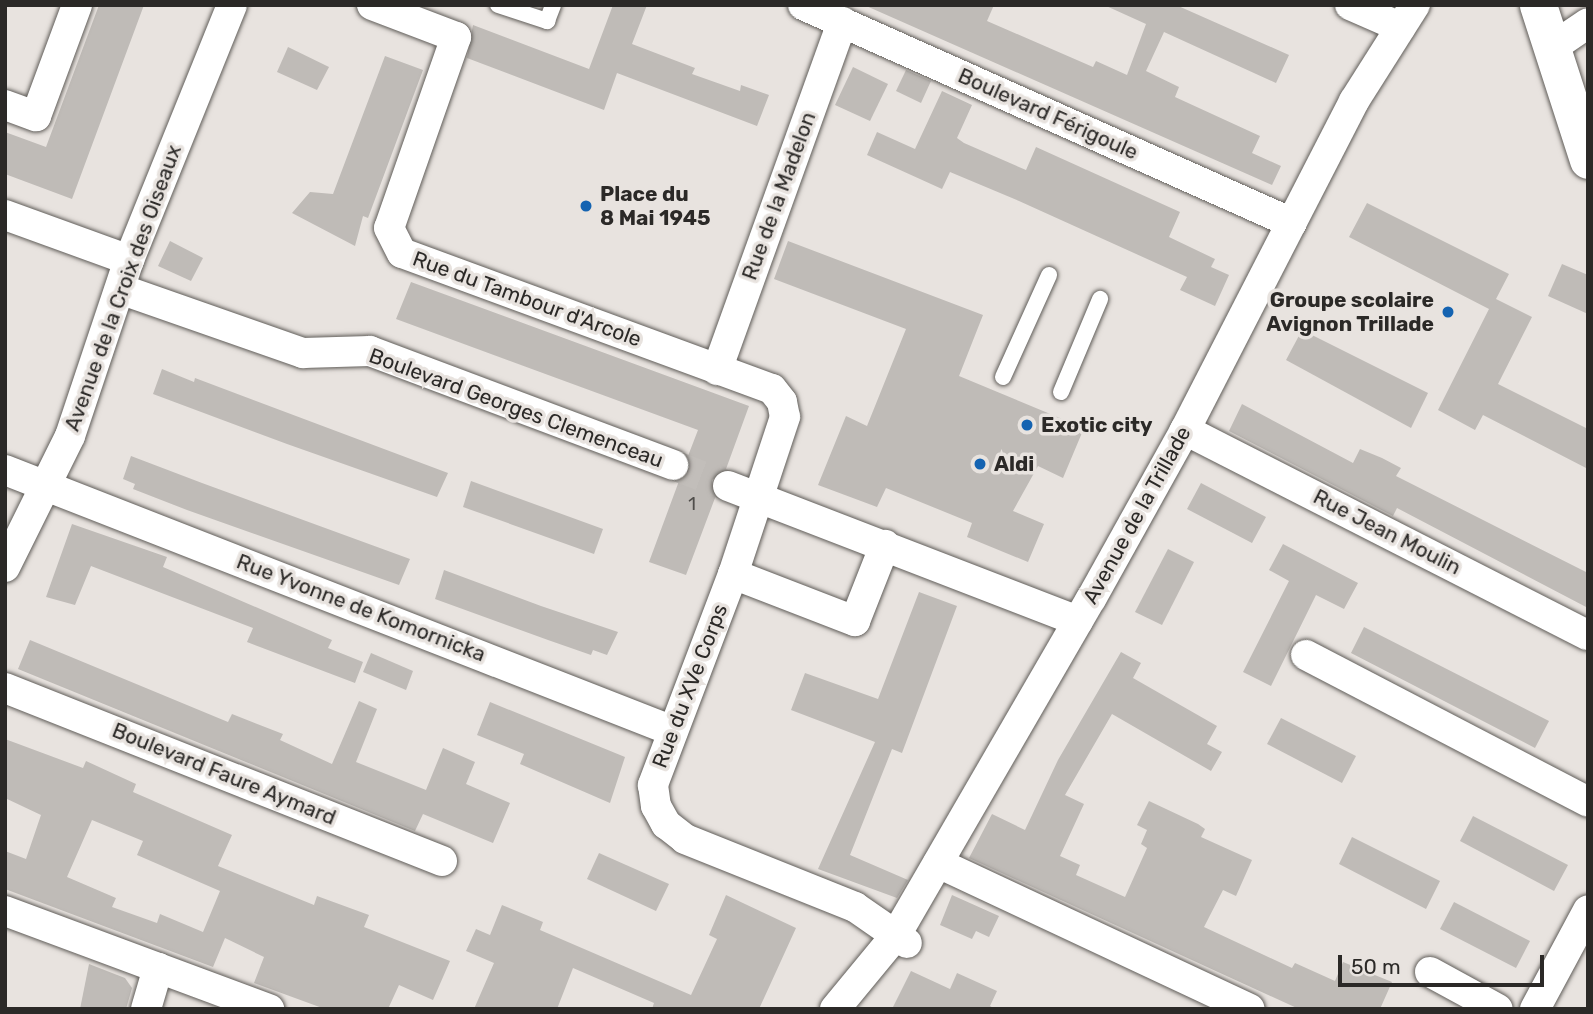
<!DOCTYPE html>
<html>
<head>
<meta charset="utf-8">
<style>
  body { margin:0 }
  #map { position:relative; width:1593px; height:1014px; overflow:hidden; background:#e8e3df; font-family:Rubik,sans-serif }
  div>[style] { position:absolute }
  .building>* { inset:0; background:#bfbbb7 }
  .minor-tunnel>* { height:30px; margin-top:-15px; transform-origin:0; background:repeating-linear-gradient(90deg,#c2beba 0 30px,transparent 0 45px) }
  .roads { filter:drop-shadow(0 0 2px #605d59) drop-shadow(0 0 2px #605d59) }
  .service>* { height:16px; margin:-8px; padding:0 8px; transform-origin:8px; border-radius:8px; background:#fff }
  .minor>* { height:30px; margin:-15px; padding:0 15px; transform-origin:15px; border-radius:15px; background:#fff }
  .tertiary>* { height:37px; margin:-18.5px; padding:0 18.5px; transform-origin:18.5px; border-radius:18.5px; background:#fff }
  .dots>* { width:19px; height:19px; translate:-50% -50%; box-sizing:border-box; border:4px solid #e8e3df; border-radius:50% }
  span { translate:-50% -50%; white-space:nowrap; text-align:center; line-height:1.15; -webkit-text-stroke:7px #e8e3df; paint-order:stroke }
  .number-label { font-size:18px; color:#504e4b }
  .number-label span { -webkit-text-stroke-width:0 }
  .street-label { font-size:21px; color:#2b2927 }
  .poi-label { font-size:21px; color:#2b2927; font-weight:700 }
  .left { translate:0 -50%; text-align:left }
  .right { translate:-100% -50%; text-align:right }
  .frame { position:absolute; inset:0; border:7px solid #2b2927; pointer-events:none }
  .scale { position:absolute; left:1338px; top:955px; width:206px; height:32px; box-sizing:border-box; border:4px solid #2b2927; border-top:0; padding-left:9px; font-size:21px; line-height:24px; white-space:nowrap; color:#2b2927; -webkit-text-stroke:5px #e8e3df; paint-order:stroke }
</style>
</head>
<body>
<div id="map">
  <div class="building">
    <div style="clip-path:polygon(99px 5px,144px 5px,72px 199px,5px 174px,5px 132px,46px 147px)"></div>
    <div style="clip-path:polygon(613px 5px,647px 5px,632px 44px,695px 68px,692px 74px,740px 91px,741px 85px,769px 95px,757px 126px,617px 73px,604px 110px,467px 58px,473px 25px,589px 69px)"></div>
    <div style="clip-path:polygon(864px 5px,994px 5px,987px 21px,1093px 67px,1096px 61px,1127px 75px,1146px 24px,1104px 5px,1176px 5px,1289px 55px,1276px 83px,1164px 32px,1146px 71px,1179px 87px,1175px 97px,1260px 136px,1252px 153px,1281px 166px,1272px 185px)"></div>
    <div style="clip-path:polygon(288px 47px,329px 67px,317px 90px,277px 72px)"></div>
    <div style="clip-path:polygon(385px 56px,423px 70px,368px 218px,363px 216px,355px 246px,292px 213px,310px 192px,333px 194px)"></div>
    <div style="clip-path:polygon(853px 67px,888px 84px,870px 121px,835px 105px)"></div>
    <div style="clip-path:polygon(906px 70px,931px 81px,921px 103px,896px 91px)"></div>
    <div style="clip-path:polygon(942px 91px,972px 105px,957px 138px,964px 143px,1026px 170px,1036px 147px,1180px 212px,1169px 237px,1215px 259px,1211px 267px,1229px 275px,1215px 306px,1180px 290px,1187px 277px,1019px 201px,950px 172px,942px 189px,867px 155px,877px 132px,915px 149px)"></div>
    <div style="clip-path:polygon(1367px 203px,1509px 274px,1496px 299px,1532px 317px,1498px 384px,1588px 429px,1588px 469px,1483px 415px,1475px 430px,1438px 410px,1489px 309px,1349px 237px)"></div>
    <div style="clip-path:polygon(170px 241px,203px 258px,191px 281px,158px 266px)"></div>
    <div style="clip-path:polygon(788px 241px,983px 315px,959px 376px,1084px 428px,1063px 478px,1038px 466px,1013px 511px,1044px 524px,1028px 562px,967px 537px,972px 523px,886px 488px,877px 507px,818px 485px,846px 416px,867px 426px,906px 329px,774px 279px)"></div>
    <div style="clip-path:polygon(1562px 264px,1588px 275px,1588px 314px,1548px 296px)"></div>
    <div style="clip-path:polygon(411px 282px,749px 406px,726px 469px,712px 480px,715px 498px,686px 575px,649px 562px,679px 481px,690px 470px,688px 456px,698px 430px,396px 319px)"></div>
    <div style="clip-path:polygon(1302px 330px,1428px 393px,1411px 428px,1286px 360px)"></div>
    <div style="clip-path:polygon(162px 369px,194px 382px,195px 378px,448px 473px,437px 497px,287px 444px,153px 394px)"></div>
    <div style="clip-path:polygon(1242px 404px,1353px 463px,1360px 449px,1382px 458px,1401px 468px,1396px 476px,1588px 573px,1588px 608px,1397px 508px,1393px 516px,1229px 431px)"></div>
    <div style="clip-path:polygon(131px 456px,202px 483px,410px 559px,399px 585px,187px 510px,133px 489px,135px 484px,123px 479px)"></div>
    <div style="clip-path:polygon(471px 481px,603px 529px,594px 554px,463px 507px)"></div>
    <div style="clip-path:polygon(1201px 483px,1266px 517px,1252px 543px,1187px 509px)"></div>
    <div style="clip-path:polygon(72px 524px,167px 557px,163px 567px,332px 640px,328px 648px,363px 662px,355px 683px,247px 642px,253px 628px,91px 566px,75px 605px,46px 597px)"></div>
    <div style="clip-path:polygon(1283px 544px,1358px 583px,1344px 609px,1316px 595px,1271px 686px,1243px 672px,1289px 581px,1269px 570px)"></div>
    <div style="clip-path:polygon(1168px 549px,1194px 562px,1162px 625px,1135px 612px)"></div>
    <div style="clip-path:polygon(444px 570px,541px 606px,618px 632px,607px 655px,593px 650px,591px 655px,548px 640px,435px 599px)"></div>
    <div style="clip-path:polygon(919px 592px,957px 606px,902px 753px,892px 749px,850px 855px,908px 880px,897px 898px,818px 869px,875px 742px,791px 710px,805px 673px,878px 699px)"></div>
    <div style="clip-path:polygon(1364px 627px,1549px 721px,1535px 748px,1351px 653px)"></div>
    <div style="clip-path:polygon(30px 640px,228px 722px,232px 714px,283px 734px,280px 740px,332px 764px,359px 701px,377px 709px,356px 762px,426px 790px,443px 748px,475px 762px,466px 784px,510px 803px,493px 843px,423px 814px,415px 831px,18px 669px)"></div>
    <div style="clip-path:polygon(1121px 652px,1141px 663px,1133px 678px,1217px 726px,1207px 744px,1222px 752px,1211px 771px,1112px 714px,1065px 795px,1084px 804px,1060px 856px,1080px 865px,1076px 875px,1125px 897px,1147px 848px,1141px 844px,1147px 830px,1137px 825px,1149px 801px,1198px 824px,1205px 829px,1201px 837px,1252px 860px,1236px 896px,1223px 890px,1204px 927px,1292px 968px,1295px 963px,1335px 981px,1343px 962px,1392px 982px,1380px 1009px,1299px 1009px,969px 858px,992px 814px,1025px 830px,1058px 760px)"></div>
    <div style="clip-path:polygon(371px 653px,413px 671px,406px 690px,363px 672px)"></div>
    <div style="clip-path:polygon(490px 702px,625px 757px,610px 803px,520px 764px,524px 754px,477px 735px)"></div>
    <div style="clip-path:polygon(1281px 718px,1356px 756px,1342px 783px,1267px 744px)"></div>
    <div style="clip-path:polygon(evenodd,5px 739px,83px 768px,86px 761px,136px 784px,133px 792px,232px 835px,218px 866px,314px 905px,317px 896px,369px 915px,364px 927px,450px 961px,433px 1000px,399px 985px,388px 1009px,325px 1009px,254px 983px,264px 957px,225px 938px,213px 967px,5px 889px,5px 851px,26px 859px,41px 815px,5px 798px,5px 739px,92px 820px,143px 841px,137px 855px,220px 891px,203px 932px,160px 914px,157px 923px,112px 907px,116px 898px,67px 877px,92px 820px)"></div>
    <div style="clip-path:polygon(1473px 816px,1568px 865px,1554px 891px,1460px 841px)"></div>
    <div style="clip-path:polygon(1352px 837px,1440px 881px,1426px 909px,1339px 864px)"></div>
    <div style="clip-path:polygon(599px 853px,669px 884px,656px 911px,587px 879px)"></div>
    <div style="clip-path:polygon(726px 895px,796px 928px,759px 1009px,652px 1009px,654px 1003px,573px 968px,557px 1009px,474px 1009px,494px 963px,466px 951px,476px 929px,490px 935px,502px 905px,543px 922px,540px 930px,691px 995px,717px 939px,709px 935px)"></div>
    <div style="clip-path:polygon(952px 895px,999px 916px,989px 937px,976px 931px,972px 939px,940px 925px)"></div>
    <div style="clip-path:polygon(1454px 902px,1530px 941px,1516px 968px,1440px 929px)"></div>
    <div style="clip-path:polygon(89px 964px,125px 978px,132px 988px,126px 1009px,80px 1009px)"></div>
    <div style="clip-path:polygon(911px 971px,950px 989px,957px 973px,997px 991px,990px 1006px,995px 1009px,892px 1009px)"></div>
  </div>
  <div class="minor-tunnel">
    <div style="left:673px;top:465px;width:59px;rotate:20.9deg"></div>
  </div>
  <div class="roads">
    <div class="service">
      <div style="left:498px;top:5px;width:52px;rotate:18.1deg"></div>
      <div style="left:547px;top:21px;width:17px;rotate:-69deg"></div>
      <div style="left:1003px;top:377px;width:112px;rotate:-65.7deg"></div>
      <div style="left:1061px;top:392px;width:101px;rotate:-67.2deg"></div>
    </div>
    <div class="minor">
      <div style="left:372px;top:5px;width:90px;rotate:20.9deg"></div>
      <div style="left:456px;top:37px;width:202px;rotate:109.3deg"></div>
      <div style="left:389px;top:228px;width:28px;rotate:63deg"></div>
      <div style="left:402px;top:253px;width:394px;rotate:20.2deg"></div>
      <div style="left:772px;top:389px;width:16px;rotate:52deg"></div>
      <div style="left:782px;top:402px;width:15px;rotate:79deg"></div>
      <div style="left:785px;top:417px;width:165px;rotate:108.3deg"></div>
      <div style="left:733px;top:574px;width:226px;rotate:110.8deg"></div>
      <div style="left:653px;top:785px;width:21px;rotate:82deg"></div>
      <div style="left:656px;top:806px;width:21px;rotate:61deg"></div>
      <div style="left:666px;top:824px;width:24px;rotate:38deg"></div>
      <div style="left:685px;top:839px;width:183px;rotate:21.8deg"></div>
      <div style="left:855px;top:907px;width:63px;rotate:34.7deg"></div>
      <div style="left:803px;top:5px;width:535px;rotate:24.03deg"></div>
      <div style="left:1350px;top:5px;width:55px;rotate:23.7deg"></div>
      <div style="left:1553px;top:47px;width:42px;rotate:-34.4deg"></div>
      <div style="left:5px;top:105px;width:33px;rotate:20deg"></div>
      <div style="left:36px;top:116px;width:118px;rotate:-69.7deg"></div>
      <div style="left:5px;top:215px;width:132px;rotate:19.9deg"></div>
      <div style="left:120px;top:289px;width:194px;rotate:19.3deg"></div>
      <div style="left:303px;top:353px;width:67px;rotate:-1.7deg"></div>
      <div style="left:370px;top:351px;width:324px;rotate:20.6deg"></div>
      <div style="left:717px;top:370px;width:370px;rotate:-70.2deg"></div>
      <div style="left:1185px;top:430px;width:452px;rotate:27deg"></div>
      <div style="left:5px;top:470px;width:717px;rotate:21.34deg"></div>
      <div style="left:728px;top:486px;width:375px;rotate:21.1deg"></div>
      <div style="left:5px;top:567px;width:146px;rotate:-63.6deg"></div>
      <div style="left:70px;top:436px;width:186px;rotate:-71.5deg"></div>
      <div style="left:129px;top:260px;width:275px;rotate:-68deg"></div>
      <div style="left:733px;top:574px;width:131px;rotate:21.1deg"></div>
      <div style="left:855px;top:621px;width:82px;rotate:-68.5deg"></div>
      <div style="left:1306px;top:655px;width:318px;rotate:27.5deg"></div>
      <div style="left:5px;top:688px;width:470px;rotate:21.6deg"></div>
      <div style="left:938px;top:863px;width:344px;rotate:25.1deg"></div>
      <div style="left:5px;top:911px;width:282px;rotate:20.4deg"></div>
      <div style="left:1430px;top:972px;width:77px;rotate:28.6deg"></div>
      <div style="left:146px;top:1009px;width:43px;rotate:-73.7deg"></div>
      <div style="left:835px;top:1009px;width:96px;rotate:-50.5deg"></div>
      <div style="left:896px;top:935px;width:388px;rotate:-59.9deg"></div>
      <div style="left:1091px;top:599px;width:193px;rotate:-60.9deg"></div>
      <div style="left:1185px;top:430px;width:370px;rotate:-62.8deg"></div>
      <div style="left:1354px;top:101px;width:114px;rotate:-57.6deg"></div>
      <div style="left:1535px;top:1009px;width:112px;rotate:-61.8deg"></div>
    </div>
    <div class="tertiary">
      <div style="left:1538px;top:5px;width:163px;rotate:72.1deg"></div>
    </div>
  </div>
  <div class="dots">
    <div style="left:586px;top:206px;background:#1463b1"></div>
    <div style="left:1448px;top:312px;background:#1463b1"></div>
    <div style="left:1027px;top:425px;background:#1463b1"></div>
    <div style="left:980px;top:464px;background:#1463b1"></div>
  </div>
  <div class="number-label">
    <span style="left:692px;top:504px">1</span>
  </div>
  <div class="street-label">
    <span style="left:1048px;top:114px;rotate:24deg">Boulevard Férigoule</span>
    <span style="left:779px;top:196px;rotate:-70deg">Rue de la Madelon</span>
    <span style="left:123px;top:288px;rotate:-70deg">Avenue de la Croix des Oiseaux</span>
    <span style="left:527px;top:299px;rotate:20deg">Rue du Tambour d'Arcole</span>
    <span style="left:516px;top:408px;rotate:20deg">Boulevard Georges Clemenceau</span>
    <span style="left:1137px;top:515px;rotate:-61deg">Avenue de la Trillade</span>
    <span style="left:1387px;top:532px;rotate:27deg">Rue Jean Moulin</span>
    <span style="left:361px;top:608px;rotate:21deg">Rue Yvonne de Komornicka</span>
    <span style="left:690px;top:686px;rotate:-69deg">Rue du XVe Corps</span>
    <span style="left:224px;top:774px;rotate:22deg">Boulevard Faure Aymard</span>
  </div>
  <div class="poi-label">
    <span class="left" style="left:600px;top:206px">Place du<br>8 Mai 1945</span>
    <span class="right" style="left:1434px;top:312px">Groupe scolaire<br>Avignon Trillade</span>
    <span class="left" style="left:1041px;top:425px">Exotic city</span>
    <span class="left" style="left:994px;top:464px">Aldi</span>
  </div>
  <div class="frame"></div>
  <div class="scale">50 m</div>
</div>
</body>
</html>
